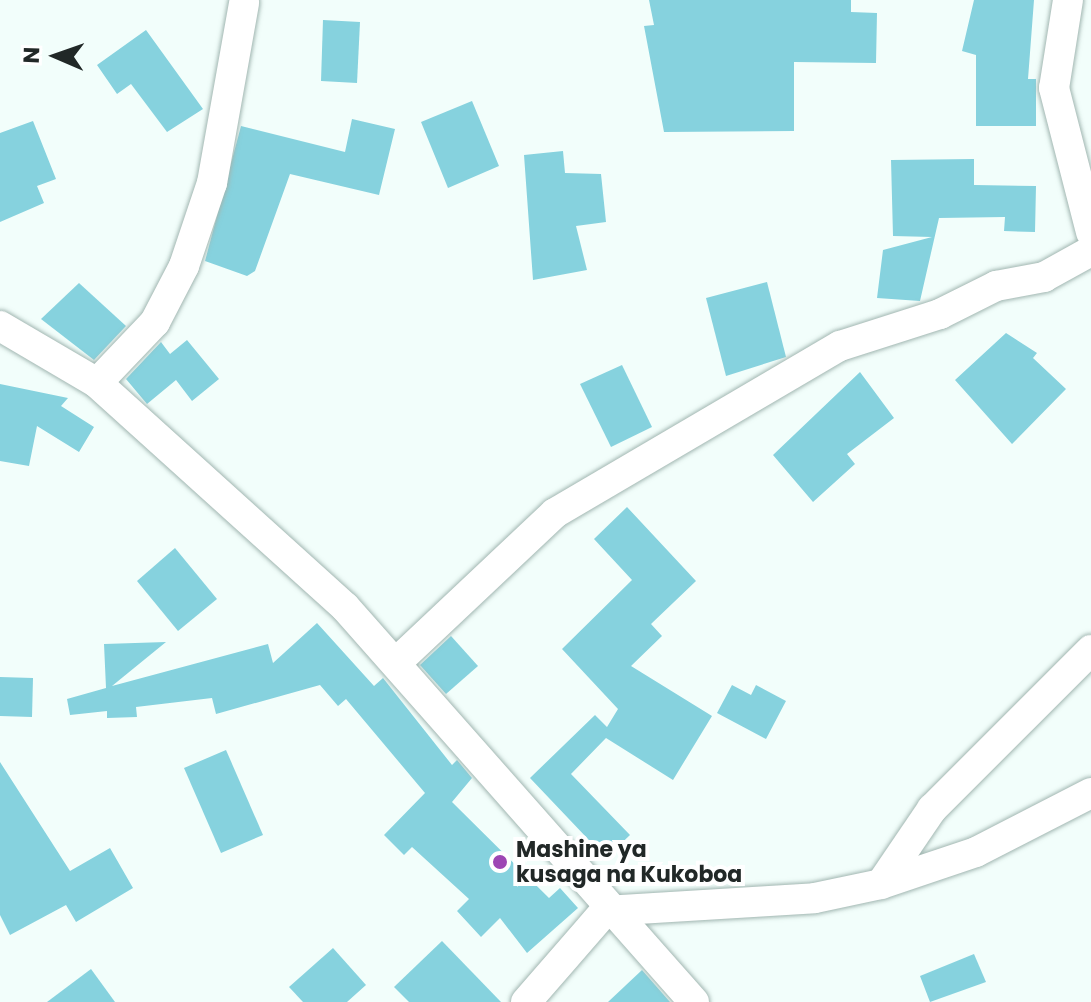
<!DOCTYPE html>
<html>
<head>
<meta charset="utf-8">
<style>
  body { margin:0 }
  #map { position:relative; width:1091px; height:1002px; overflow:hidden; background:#f2fefb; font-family:Poppins,sans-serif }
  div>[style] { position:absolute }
  .building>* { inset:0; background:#86d2de }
  .roads { filter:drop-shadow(0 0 2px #a1b6b1) drop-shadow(0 0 2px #a1b6b1) }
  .minor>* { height:30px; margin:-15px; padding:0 15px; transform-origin:15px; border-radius:15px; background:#fff }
  .dots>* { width:22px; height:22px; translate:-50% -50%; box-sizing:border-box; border:4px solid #fff; border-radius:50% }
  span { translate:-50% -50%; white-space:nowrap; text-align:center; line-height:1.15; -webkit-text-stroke:8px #fff; paint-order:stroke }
  .poi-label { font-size:22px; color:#212827; font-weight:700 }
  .left { translate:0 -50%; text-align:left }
  .north { position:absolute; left:16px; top:16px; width:80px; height:80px; -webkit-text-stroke:6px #fff; paint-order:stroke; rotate:272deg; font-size:22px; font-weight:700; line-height:32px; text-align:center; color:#212827 }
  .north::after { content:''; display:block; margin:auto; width:28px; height:36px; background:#212827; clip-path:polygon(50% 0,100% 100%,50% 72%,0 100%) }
</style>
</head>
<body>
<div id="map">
  <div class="building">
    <div style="clip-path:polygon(649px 0,851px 0,851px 12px,877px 13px,876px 63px,794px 62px,794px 131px,664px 132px,644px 26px,654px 25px)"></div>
    <div style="clip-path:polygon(974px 0,1034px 0,1028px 79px,1036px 79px,1036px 126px,976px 126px,976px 55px,962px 51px)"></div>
    <div style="clip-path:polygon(323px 20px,360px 22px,357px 83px,321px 81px)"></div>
    <div style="clip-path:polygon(146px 30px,203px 109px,167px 132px,131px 84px,117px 94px,97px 65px)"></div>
    <div style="clip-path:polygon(472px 101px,499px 166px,448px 188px,421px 122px)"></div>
    <div style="clip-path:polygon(352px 119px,395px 129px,379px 195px,290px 174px,255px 271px,247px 276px,205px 261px,241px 126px,345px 152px)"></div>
    <div style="clip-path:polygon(33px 121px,56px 179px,37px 186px,44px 203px,0 222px,0 133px)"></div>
    <div style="clip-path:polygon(563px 151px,565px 173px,601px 174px,606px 222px,576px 226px,587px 270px,533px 280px,524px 155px)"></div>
    <div style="clip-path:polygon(974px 159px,974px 185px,1036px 186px,1035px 232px,1004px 231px,1005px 217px,939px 218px,920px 301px,877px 298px,883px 250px,932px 237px,893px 236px,891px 160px)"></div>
    <div style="clip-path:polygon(767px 282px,786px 357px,726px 376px,706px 298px)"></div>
    <div style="clip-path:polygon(79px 283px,126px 326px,94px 360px,41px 319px)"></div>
    <div style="clip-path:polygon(1006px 333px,1037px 353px,1033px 358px,1066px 389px,1012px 444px,955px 380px)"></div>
    <div style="clip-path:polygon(187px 340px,219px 379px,192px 401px,176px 380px,147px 404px,126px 379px,161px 342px,170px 354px)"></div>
    <div style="clip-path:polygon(622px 365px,652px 427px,611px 447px,580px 384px)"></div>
    <div style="clip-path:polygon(860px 372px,894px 418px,847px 454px,855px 464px,813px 502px,773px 455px)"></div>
    <div style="clip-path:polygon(0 384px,68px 398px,61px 406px,94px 427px,79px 452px,37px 426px,29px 466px,0 461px)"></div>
    <div style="clip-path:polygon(627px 507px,696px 581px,651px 624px,662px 636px,631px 666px,712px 716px,673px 780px,606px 738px,571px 774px,630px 835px,606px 858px,530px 778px,595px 715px,607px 727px,618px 709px,562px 649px,632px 580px,594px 539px)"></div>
    <div style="clip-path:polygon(175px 548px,217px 599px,178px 631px,137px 581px)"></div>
    <div style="clip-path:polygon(317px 623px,374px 686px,383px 678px,452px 765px,457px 760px,472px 778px,452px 802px,549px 898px,560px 888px,578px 908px,527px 953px,500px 918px,481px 937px,457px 911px,469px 899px,412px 847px,404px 855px,384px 835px,425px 793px,346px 699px,338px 706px,320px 685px,216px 714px,212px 698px,136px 707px,137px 717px,107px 718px,107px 711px,70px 715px,67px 699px,106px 688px,104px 644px,166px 642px,112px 686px,268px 644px,273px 663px)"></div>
    <div style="clip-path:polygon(451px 636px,478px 666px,446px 694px,420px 665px)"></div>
    <div style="clip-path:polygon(0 677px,33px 678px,32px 717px,0 716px)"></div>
    <div style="clip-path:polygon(732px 685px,751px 695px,756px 685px,786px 701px,766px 739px,717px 713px)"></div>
    <div style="clip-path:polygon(226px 750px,263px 835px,221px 853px,184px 768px)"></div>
    <div style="clip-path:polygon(0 762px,70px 871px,110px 848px,133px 888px,76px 922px,66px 905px,10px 935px,0 915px)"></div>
    <div style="clip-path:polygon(442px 941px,501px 1002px,409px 1002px,394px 987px)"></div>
    <div style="clip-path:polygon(333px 948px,366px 985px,347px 1002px,303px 1002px,289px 987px)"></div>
    <div style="clip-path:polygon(974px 954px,986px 982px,930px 1002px,920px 976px)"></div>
    <div style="clip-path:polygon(91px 969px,115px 1002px,47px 1002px)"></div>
    <div style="clip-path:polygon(642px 970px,670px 1002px,608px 1002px)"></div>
  </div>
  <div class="roads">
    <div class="minor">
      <div style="left:1068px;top:0;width:89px;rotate:99deg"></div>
      <div style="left:1054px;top:88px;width:149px;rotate:75.6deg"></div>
      <div style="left:0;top:326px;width:113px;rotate:30.4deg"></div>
      <div style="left:97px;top:383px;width:334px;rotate:42.1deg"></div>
      <div style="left:345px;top:607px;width:527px;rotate:48.54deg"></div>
      <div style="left:97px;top:383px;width:84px;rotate:-46.4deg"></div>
      <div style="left:155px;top:322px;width:63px;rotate:-62.6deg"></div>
      <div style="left:184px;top:266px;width:88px;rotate:-71.4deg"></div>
      <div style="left:212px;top:183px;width:183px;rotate:-79.9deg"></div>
      <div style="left:399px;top:660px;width:214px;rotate:-43.3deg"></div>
      <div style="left:555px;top:513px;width:330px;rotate:-30.4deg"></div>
      <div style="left:840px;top:346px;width:105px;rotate:-17.7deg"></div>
      <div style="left:940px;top:314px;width:63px;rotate:-26.6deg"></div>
      <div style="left:996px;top:286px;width:49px;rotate:-10.6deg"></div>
      <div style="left:1044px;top:277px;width:54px;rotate:-29deg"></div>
      <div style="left:881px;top:884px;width:91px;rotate:-55.8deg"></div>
      <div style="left:932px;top:809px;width:225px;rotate:-45deg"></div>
      <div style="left:526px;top:1002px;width:121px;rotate:-49deg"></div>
      <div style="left:605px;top:911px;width:210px;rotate:-3.5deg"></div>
      <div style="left:815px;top:898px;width:67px;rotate:-12deg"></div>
      <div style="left:881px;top:884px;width:100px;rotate:-18.6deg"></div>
      <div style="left:976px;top:852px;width:129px;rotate:-27.2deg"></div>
    </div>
  </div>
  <div class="dots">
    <div style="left:500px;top:862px;background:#9d46b4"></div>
  </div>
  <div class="poi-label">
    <span class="left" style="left:516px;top:862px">Mashine ya<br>kusaga na Kukoboa</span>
  </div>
  <div class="north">N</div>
</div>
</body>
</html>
